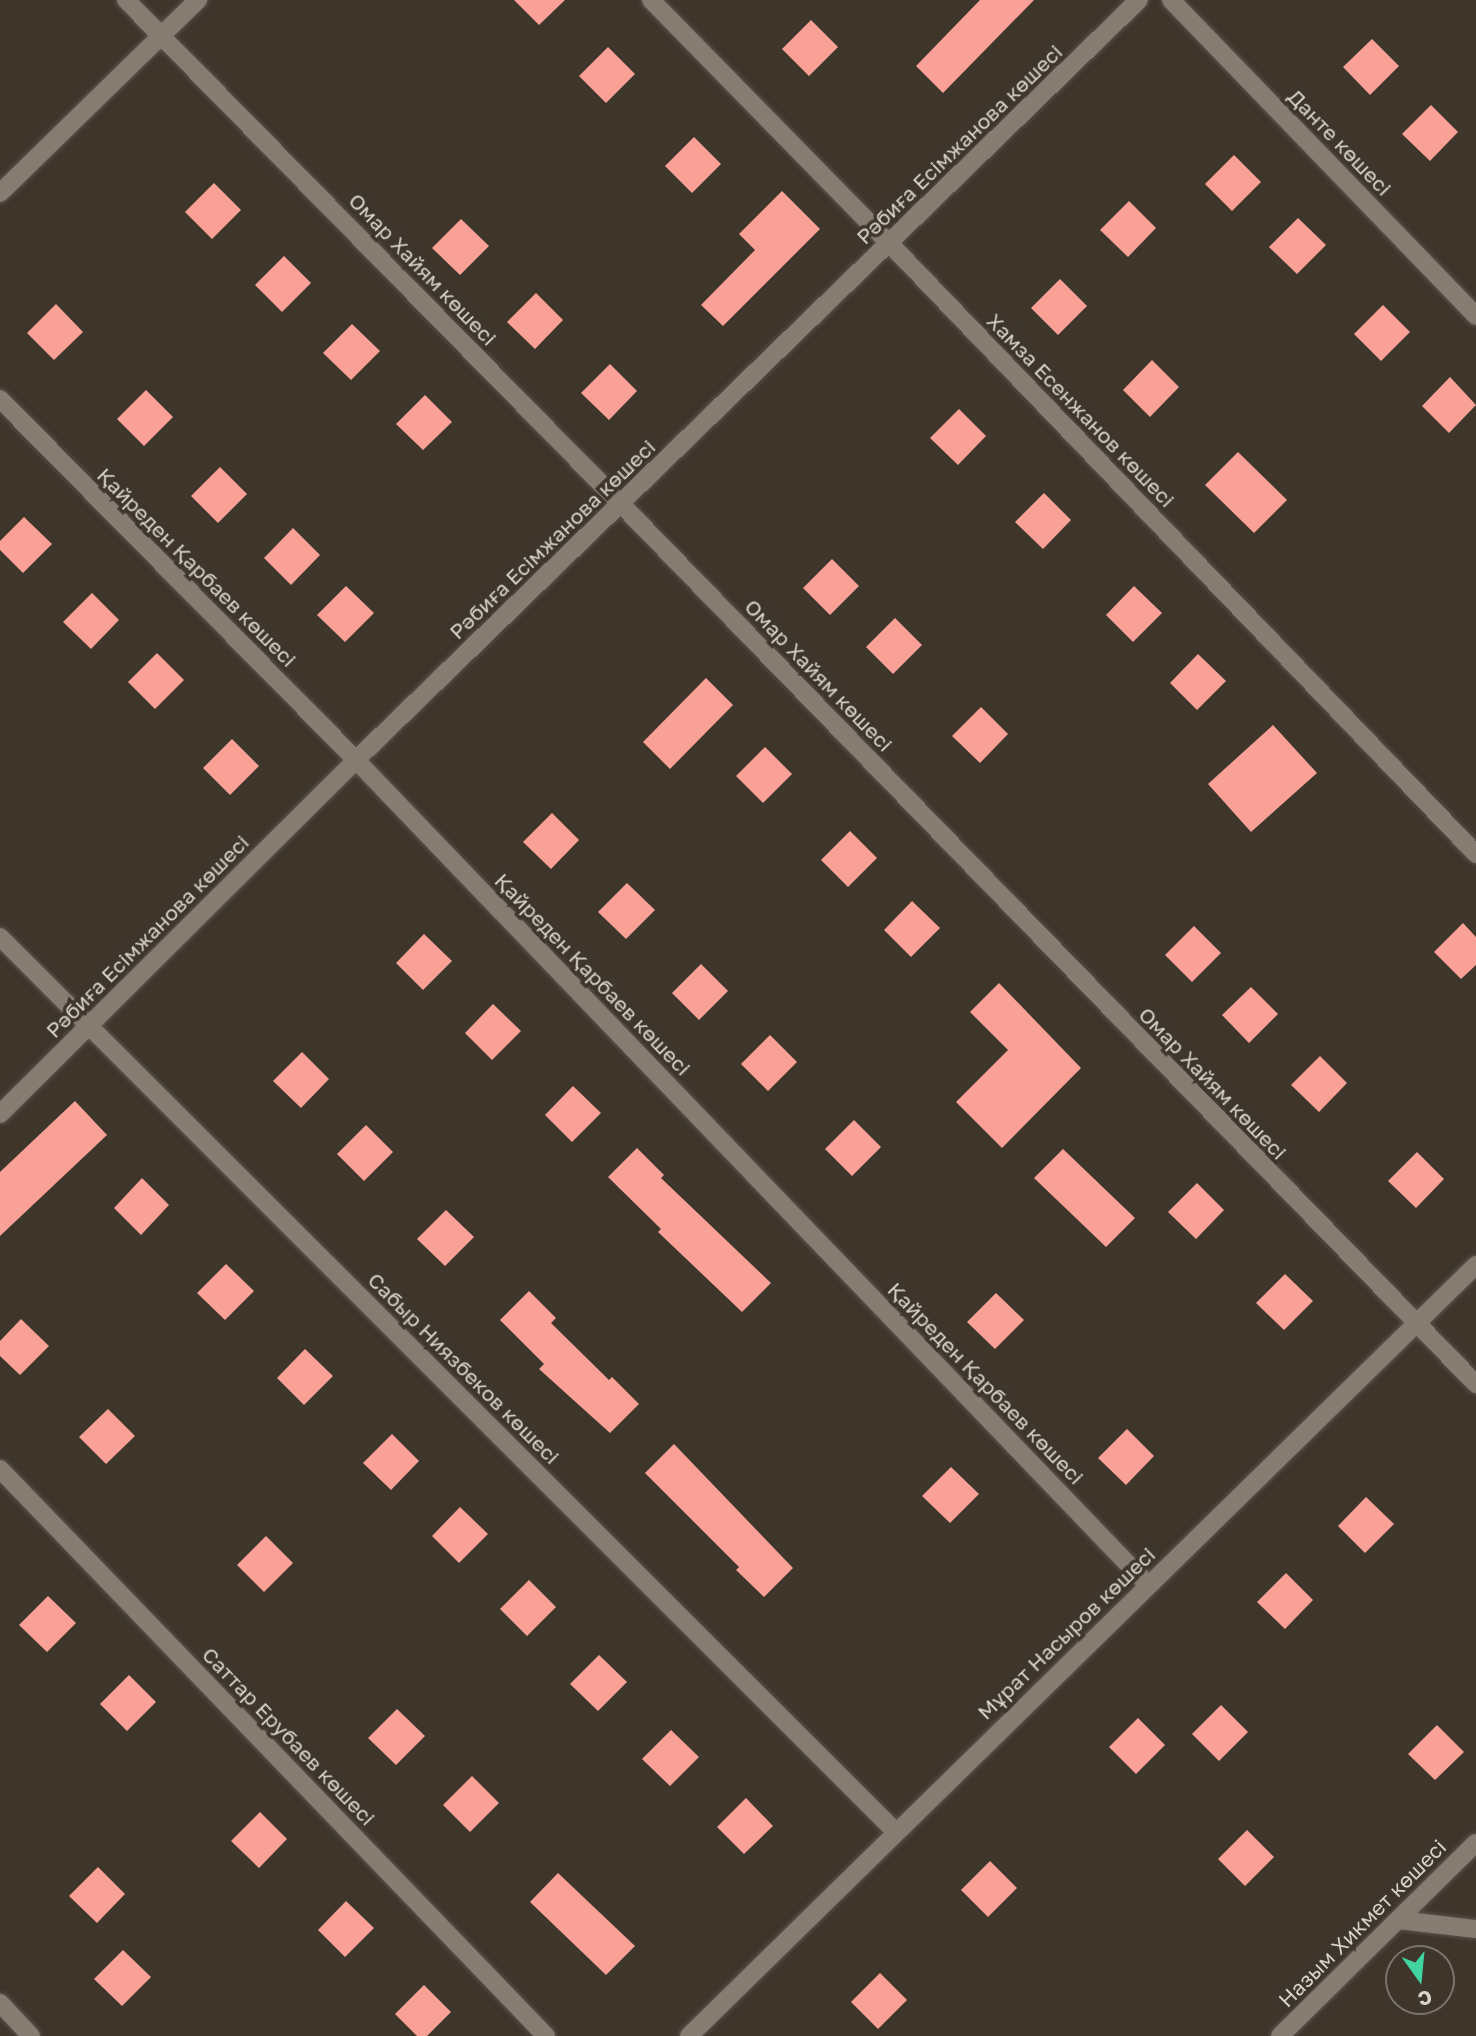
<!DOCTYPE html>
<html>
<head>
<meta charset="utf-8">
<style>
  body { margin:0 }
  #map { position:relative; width:1476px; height:2036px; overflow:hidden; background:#3e352b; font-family:"Golos Text",sans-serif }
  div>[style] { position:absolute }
  .building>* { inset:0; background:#f9a197 }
  .roads { filter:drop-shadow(0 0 2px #5b534a) drop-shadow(0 0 2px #5b534a) }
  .minor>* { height:18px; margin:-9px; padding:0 9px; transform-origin:9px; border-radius:9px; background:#877c71 }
  .tertiary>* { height:18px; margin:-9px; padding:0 9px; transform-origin:9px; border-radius:9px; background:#877c71 }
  span { translate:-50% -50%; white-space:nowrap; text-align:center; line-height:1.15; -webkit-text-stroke:7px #3e352b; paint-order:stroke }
  .street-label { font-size:21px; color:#d8d2cc }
  .north { position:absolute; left:1385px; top:1945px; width:70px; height:70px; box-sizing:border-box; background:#3e352b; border:2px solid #7c746b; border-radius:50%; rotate:165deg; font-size:19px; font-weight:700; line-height:28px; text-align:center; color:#d8d2cc }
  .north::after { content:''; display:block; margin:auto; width:24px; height:32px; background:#41d4a1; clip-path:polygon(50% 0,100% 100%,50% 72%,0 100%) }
</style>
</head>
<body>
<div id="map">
  <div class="building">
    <div style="clip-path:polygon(514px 0,565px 0,539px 25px)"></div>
    <div style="clip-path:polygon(980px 0,1034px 0,943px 93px,916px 66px)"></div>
    <div style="clip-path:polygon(811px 20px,838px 47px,809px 76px,782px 49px)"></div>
    <div style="clip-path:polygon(1372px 39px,1399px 66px,1370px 95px,1343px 67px)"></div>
    <div style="clip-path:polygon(608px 47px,635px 74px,606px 103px,579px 76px)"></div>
    <div style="clip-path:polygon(1431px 105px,1458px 132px,1430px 161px,1402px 134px)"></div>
    <div style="clip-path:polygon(694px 137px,721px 164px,692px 193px,665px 166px)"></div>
    <div style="clip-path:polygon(1234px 155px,1261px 182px,1232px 211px,1205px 184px)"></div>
    <div style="clip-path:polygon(214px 183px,241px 210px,212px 239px,185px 212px)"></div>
    <div style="clip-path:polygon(782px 191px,820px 229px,723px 326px,701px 305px,755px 250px,739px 234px)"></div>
    <div style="clip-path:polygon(1129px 201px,1156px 228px,1128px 257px,1100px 230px)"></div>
    <div style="clip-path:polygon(1298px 218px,1326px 245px,1297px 274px,1269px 247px)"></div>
    <div style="clip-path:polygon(461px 219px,489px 246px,460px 275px,432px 248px)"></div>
    <div style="clip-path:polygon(284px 256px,311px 283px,282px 312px,255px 285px)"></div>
    <div style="clip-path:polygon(1060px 279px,1087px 306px,1058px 335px,1031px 308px)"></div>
    <div style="clip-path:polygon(536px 293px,563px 320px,535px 349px,507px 322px)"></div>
    <div style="clip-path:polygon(56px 304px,83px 332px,54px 360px,27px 333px)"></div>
    <div style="clip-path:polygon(1383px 305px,1410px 332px,1381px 361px,1354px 334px)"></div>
    <div style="clip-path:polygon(352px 324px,380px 351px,351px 380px,323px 353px)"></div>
    <div style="clip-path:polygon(1152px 360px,1179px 387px,1150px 417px,1123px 390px)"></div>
    <div style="clip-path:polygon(610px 364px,637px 391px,609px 420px,581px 393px)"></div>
    <div style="clip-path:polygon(1450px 377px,1476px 405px,1449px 433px,1422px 406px)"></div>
    <div style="clip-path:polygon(146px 390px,173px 417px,144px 446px,117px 419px)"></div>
    <div style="clip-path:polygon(425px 395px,452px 422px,423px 450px,396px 424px)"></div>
    <div style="clip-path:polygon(959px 409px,986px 436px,958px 465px,930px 438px)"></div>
    <div style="clip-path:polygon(1238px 452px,1287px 500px,1254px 533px,1205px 485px)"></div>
    <div style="clip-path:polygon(220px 467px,247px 494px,218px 523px,191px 496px)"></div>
    <div style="clip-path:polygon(1044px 493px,1071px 520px,1043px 549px,1015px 522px)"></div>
    <div style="clip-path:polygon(24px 517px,52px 544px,23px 573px,0 550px,0 541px)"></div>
    <div style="clip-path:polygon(293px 528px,320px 555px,291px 585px,264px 558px)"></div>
    <div style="clip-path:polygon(832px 559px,859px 586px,830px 615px,803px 588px)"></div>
    <div style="clip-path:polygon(346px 586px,374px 613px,345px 642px,317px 615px)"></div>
    <div style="clip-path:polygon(1134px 586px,1162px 613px,1133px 642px,1106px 615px)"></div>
    <div style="clip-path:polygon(92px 593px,119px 620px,91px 649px,63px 622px)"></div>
    <div style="clip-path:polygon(895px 618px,922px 645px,893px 674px,866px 647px)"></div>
    <div style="clip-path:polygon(157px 653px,184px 680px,155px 709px,128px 682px)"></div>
    <div style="clip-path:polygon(1198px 654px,1226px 681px,1197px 710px,1170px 683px)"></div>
    <div style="clip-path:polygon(706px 678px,733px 705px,670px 769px,643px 742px)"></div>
    <div style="clip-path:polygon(981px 707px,1008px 734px,980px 763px,952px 736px)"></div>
    <div style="clip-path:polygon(1273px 725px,1317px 773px,1251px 832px,1208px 784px)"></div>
    <div style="clip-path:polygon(232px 739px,259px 766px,230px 795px,203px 768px)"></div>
    <div style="clip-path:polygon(765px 747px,792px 774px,763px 803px,736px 776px)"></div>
    <div style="clip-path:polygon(552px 813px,579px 840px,551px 869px,523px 842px)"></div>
    <div style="clip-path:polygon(850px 831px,877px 858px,848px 887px,821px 860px)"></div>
    <div style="clip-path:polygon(627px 883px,655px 910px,626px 939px,598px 912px)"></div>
    <div style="clip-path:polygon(912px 901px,940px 928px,911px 957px,884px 930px)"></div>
    <div style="clip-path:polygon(1463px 923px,1476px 937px,1476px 965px,1461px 979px,1434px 952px)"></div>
    <div style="clip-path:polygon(1194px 926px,1221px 953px,1192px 982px,1165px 955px)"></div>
    <div style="clip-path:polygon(424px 934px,452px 961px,423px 990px,396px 963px)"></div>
    <div style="clip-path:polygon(701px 964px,728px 991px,699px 1020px,672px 993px)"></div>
    <div style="clip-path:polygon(999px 983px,1081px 1068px,1002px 1148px,956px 1102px,1008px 1050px,970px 1012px)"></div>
    <div style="clip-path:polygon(1251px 987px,1278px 1014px,1249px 1043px,1222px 1015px)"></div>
    <div style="clip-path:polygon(493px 1004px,521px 1031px,492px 1060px,465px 1033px)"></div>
    <div style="clip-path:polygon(770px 1035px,797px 1062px,768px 1091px,741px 1064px)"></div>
    <div style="clip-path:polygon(302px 1052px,329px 1079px,301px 1108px,273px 1081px)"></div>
    <div style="clip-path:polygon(1320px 1056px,1347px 1083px,1319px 1112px,1291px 1085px)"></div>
    <div style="clip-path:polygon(573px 1086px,601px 1113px,572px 1142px,545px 1115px)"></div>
    <div style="clip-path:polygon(75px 1101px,107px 1135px,0 1236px,0 1172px)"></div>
    <div style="clip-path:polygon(854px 1120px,881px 1147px,852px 1176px,825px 1149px)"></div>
    <div style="clip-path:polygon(366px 1125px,393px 1152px,364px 1181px,337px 1154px)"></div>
    <div style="clip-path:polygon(637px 1148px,664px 1175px,661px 1178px,771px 1283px,742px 1312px,658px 1232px,661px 1229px,608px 1177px)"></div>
    <div style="clip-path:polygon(1063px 1149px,1135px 1218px,1106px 1247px,1034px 1178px)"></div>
    <div style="clip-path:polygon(1417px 1152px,1444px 1179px,1416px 1208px,1388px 1181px)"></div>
    <div style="clip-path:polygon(142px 1178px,169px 1205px,141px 1235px,114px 1208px)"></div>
    <div style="clip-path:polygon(1197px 1183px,1224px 1210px,1196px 1239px,1168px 1212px)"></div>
    <div style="clip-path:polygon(446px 1210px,474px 1237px,445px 1266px,417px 1239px)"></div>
    <div style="clip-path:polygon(226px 1264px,254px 1291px,225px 1320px,197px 1293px)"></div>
    <div style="clip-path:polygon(1285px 1274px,1313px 1301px,1284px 1330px,1256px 1303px)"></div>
    <div style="clip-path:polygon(529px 1291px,556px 1318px,551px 1323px,609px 1380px,612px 1377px,639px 1404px,610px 1433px,539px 1369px,544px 1364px,500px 1320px)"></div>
    <div style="clip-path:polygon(996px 1293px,1024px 1320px,995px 1349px,967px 1322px)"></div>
    <div style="clip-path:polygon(21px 1319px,49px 1346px,20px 1375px,0 1356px,0 1341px)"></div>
    <div style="clip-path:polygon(305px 1349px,333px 1376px,304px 1405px,277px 1378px)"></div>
    <div style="clip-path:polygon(108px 1409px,135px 1436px,106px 1464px,79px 1437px)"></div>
    <div style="clip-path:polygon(1127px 1429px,1154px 1456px,1126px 1485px,1098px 1458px)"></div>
    <div style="clip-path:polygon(392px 1434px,419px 1461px,391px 1490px,363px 1463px)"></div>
    <div style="clip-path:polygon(674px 1444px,793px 1568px,764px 1597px,736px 1570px,739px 1567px,645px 1473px)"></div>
    <div style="clip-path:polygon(951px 1467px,979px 1494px,950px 1523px,922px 1496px)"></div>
    <div style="clip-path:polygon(1366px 1497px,1394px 1524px,1365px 1553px,1338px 1526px)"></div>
    <div style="clip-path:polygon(460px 1507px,488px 1534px,459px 1563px,432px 1536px)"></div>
    <div style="clip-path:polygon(266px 1536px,293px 1563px,264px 1592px,237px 1565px)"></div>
    <div style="clip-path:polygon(1286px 1573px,1313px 1600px,1285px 1629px,1257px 1602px)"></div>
    <div style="clip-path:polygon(529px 1580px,556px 1607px,527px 1636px,500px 1609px)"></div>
    <div style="clip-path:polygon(48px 1596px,76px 1623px,47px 1652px,19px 1625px)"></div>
    <div style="clip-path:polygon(599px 1655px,627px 1682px,598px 1711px,570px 1684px)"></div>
    <div style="clip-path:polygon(129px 1675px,156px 1702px,127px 1731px,100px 1704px)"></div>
    <div style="clip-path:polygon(1221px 1705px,1248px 1732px,1219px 1761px,1192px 1734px)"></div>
    <div style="clip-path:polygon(397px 1709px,425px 1736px,396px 1765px,368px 1738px)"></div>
    <div style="clip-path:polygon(1138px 1718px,1165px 1745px,1136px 1774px,1109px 1747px)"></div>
    <div style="clip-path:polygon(1437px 1725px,1464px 1752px,1435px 1780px,1408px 1754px)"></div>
    <div style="clip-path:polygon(671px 1730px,699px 1757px,670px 1786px,642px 1759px)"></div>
    <div style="clip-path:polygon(472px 1776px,499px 1803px,470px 1832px,443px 1805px)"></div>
    <div style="clip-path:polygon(746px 1798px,773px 1826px,744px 1854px,717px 1827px)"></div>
    <div style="clip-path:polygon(260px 1812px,287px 1839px,259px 1868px,231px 1841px)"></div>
    <div style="clip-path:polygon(1247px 1830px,1274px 1857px,1245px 1886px,1218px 1859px)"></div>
    <div style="clip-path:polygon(990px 1861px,1017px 1888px,988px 1917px,961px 1890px)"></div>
    <div style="clip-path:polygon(98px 1867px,125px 1894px,97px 1923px,69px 1896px)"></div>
    <div style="clip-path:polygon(558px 1873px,635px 1946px,606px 1975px,530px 1902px)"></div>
    <div style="clip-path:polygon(346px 1901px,374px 1928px,345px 1957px,318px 1930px)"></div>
    <div style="clip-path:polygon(123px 1950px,151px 1977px,122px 2006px,94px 1979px)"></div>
    <div style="clip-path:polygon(880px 1973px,907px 2000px,878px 2029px,851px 2002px)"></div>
    <div style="clip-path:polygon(424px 1985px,451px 2012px,427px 2036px,417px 2036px,395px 2014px)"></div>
  </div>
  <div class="roads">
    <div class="minor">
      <div style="left:126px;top:0;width:708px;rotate:45.52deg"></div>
      <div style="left:622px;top:505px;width:1226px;rotate:45.83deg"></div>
      <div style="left:651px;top:0;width:342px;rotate:45.6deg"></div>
      <div style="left:890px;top:244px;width:846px;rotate:46.15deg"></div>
      <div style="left:1171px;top:0;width:439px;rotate:46deg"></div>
      <div style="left:0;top:193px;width:277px;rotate:-44.3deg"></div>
      <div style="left:0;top:399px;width:507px;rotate:45.4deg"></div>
      <div style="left:356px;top:760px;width:1144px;rotate:46.17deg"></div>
      <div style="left:0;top:937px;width:1265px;rotate:44.97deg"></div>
      <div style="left:0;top:1114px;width:502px;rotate:-44.84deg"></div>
      <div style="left:356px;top:760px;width:1091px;rotate:-44.15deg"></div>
      <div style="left:0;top:1469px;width:787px;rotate:46.08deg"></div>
      <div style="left:1399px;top:1920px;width:78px;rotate:6.7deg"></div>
      <div style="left:0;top:2003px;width:45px;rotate:46.8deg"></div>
      <div style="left:689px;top:2036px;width:1102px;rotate:-44.41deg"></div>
    </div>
    <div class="tertiary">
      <div style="left:1280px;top:2036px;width:275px;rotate:-44.6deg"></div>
    </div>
  </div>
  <div class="street-label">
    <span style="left:1340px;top:142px;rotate:46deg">Данте көшесі</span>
    <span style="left:959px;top:144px;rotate:-44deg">Рәбиға Есімжанова көшесі</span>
    <span style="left:423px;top:269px;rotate:46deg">Омар Хайям көшесі</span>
    <span style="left:1081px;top:410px;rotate:46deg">Хамза Есенжанов көшесі</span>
    <span style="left:552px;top:539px;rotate:-44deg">Рәбиға Есімжанова көшесі</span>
    <span style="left:197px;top:567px;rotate:45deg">Қайреден Қарбаев көшесі</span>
    <span style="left:819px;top:675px;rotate:46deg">Омар Хайям көшесі</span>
    <span style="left:147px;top:936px;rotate:-45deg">Рәбиға Есімжанова көшесі</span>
    <span style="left:593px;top:974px;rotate:46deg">Қайреден Қарбаев көшесі</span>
    <span style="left:1213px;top:1083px;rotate:46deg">Омар Хайям көшесі</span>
    <span style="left:464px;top:1368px;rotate:45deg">Сабыр Ниязбеков көшесі</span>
    <span style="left:986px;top:1383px;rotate:46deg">Қайреден Қарбаев көшесі</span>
    <span style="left:1066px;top:1633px;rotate:-44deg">Мұрат Насыров көшесі</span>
    <span style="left:289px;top:1736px;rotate:46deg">Саттар Ерубаев көшесі</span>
    <span style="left:1362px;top:1923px;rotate:-45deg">Назым Хикмет көшесі</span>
  </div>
  <div class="north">С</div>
</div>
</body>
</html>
